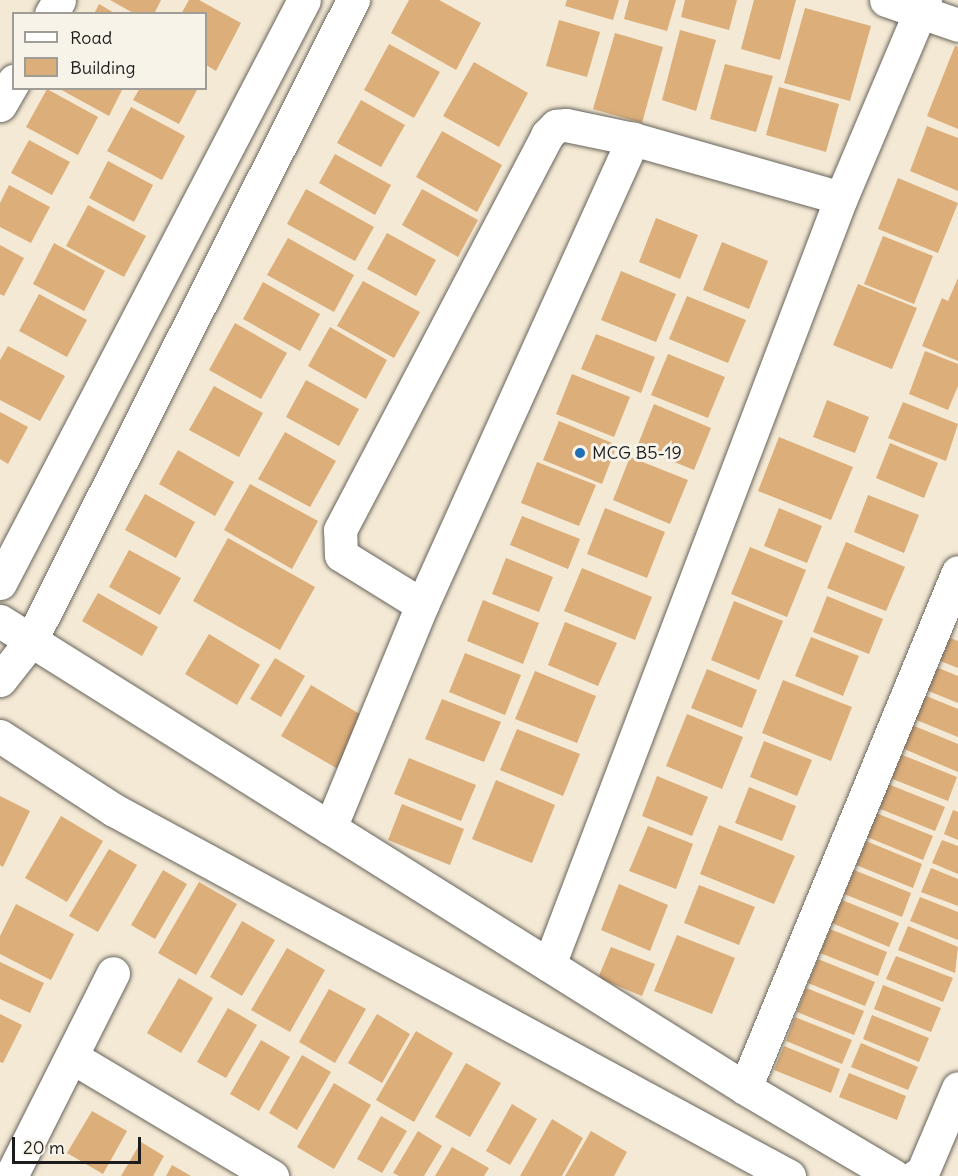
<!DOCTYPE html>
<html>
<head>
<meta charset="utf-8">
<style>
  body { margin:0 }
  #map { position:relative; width:958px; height:1176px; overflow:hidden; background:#f4e9d4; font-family:Delius,sans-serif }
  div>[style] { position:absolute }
  .building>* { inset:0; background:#dcae7a }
  .roads { filter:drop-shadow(0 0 2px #68645c) drop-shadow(0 0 2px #68645c) }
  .street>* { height:33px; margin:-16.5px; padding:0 16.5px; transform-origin:16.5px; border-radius:16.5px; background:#fff }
  .dots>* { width:16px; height:16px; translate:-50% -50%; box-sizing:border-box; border:3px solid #f7f3e8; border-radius:50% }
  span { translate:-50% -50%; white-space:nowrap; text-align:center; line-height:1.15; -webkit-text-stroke:6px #f7f3e8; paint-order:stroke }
  .poi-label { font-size:18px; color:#1c1c1c }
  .left { translate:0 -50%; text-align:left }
  .legend { position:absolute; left:12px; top:12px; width:195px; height:78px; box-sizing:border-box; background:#f7f3e8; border:2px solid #9f9d96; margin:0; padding:8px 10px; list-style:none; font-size:18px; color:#1c1c1c }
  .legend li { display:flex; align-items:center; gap:12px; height:30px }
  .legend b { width:30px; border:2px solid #9f9d96 }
  .scale { position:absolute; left:12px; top:1137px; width:129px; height:27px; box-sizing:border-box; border:3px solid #1c1c1c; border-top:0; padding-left:8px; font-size:18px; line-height:21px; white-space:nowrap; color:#1c1c1c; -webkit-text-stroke:4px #f7f3e8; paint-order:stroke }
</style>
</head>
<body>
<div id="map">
  <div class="building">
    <div style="clip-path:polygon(110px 0,161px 0,154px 14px,135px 14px)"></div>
    <div style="clip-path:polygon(189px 0,199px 0,241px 23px,216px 71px,206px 65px,206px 14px,181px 14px)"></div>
    <div style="clip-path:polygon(409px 0,439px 0,481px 23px,456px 70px,391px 33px)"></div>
    <div style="clip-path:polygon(567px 0,619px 0,613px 20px,565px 6px)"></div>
    <div style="clip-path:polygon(629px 0,676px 0,667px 31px,624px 19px)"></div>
    <div style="clip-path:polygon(685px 0,737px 0,729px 30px,681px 17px)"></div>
    <div style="clip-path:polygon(754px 0,796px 0,780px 60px,741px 49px)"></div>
    <div style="clip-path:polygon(99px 4px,116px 14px,94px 14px)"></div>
    <div style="clip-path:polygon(805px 8px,871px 26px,850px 101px,784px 83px)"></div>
    <div style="clip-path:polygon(559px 20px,600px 32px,587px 77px,546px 66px)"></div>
    <div style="clip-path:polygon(680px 30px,716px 40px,696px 111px,662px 100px)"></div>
    <div style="clip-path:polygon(615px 33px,663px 47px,642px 123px,593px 109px)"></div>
    <div style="clip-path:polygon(389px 44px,440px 72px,414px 118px,364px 90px)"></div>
    <div style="clip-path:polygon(955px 46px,958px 47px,958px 129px,927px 116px)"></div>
    <div style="clip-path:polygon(474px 62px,528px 93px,499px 147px,443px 116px)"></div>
    <div style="clip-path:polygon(725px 64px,773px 76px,756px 132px,710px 119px)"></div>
    <div style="clip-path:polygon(779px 87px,839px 104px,826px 152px,766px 135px)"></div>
    <div style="clip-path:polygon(58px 88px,123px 88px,109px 116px)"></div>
    <div style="clip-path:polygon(140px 88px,198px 88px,179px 124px,133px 100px)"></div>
    <div style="clip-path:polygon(47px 89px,98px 117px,78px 155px,26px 127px)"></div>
    <div style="clip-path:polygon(361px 100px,405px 125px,381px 167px,337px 143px)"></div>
    <div style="clip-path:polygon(131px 107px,185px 136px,162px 180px,107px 151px)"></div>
    <div style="clip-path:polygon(927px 126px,958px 138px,958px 191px,910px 171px)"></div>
    <div style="clip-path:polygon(442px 131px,502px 165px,477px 212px,416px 177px)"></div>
    <div style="clip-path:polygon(29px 140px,70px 162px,52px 195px,11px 173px)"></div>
    <div style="clip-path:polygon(335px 154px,391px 185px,375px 215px,319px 183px)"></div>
    <div style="clip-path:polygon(108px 161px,153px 185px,134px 222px,89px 198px)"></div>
    <div style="clip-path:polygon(898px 178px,958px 203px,938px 253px,878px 229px)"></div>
    <div style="clip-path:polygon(9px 185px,50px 207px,31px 243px,0 227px,0 203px)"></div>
    <div style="clip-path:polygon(306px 189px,374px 227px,355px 261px,287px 224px)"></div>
    <div style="clip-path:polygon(422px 189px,478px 220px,458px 257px,402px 225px)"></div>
    <div style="clip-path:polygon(88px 205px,146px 236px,124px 277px,66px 246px)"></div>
    <div style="clip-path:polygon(656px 218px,698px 235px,680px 279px,639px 262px)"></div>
    <div style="clip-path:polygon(387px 233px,436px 260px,416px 296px,367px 269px)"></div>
    <div style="clip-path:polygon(883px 236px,933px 256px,914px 304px,864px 284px)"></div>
    <div style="clip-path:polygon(288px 238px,354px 275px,334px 312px,267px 275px)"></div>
    <div style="clip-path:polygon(722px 242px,768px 261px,749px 309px,703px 290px)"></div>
    <div style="clip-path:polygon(54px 243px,105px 271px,84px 311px,33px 284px)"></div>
    <div style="clip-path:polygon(0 245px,24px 258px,4px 296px,0 294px)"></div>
    <div style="clip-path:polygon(621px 271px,676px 294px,656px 342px,601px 320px)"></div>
    <div style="clip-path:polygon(958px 278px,958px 361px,922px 346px,942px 298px,948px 301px)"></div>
    <div style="clip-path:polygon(363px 281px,420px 312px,394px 358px,337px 326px)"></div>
    <div style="clip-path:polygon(263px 282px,320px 314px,300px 351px,243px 319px)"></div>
    <div style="clip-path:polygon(858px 284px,917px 308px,892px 369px,833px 345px)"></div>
    <div style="clip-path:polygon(39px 294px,87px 320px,67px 357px,19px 331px)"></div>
    <div style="clip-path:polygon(687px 296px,746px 320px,728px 363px,669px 339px)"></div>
    <div style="clip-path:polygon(235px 323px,287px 353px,261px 399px,209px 370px)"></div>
    <div style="clip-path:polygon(330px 327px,387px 360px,366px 399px,308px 366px)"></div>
    <div style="clip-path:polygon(596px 334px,655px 357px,641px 393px,581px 369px)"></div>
    <div style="clip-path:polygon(8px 346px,65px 376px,40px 421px,0 400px,0 360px)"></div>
    <div style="clip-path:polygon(925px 351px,958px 364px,958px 386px,948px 410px,909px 394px)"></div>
    <div style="clip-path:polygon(668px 354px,725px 377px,708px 418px,651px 395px)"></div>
    <div style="clip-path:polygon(572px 374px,630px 397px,614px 437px,556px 414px)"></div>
    <div style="clip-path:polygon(306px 380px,359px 409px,339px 446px,286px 417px)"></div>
    <div style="clip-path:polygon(214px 386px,263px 413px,239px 457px,189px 430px)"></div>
    <div style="clip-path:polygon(827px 400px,869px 417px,855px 453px,813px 437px)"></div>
    <div style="clip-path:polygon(903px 402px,958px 424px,946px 461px,888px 438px)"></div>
    <div style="clip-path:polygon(654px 404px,711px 428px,694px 470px,637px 447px)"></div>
    <div style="clip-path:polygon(0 412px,28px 427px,8px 464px,0 459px)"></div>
    <div style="clip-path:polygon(559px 421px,617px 445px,602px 484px,543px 460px)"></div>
    <div style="clip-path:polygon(285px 432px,336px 461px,310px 507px,258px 479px)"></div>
    <div style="clip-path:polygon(779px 437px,853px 467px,831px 520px,758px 491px)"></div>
    <div style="clip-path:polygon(890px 443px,938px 463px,924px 498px,876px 478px)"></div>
    <div style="clip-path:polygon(178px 450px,234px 482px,215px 516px,159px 484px)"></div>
    <div style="clip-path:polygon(630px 457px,688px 480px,670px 524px,613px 500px)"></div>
    <div style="clip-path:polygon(537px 462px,596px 485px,579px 526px,521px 503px)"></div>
    <div style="clip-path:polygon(250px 484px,318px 521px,292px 569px,224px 530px)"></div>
    <div style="clip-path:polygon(145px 494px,195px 522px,176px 558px,125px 530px)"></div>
    <div style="clip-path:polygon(868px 495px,919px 515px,904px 553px,854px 532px)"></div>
    <div style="clip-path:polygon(605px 508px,665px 532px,647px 578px,587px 554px)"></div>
    <div style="clip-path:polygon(779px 508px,822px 526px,807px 563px,764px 546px)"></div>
    <div style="clip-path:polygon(522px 516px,580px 539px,568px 569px,510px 545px)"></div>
    <div style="clip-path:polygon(228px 538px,315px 587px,280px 650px,193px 601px)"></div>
    <div style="clip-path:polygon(846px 542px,905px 567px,886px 611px,827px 588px)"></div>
    <div style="clip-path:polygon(750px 547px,806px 570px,787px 617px,731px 594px)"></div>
    <div style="clip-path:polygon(129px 550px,181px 578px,160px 615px,109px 587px)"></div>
    <div style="clip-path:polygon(506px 558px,553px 577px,539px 612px,492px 594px)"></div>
    <div style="clip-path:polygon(582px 568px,652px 597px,635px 640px,564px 611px)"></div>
    <div style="clip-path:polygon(98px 593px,158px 627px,142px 656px,82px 621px)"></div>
    <div style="clip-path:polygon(827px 596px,883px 619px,869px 654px,813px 632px)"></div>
    <div style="clip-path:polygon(483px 600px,539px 623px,523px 664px,467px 641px)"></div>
    <div style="clip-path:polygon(734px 601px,783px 621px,759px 680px,711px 660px)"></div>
    <div style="clip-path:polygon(565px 622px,617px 643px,598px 686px,548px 665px)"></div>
    <div style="clip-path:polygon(209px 634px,260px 665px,237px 705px,185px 674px)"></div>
    <div style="clip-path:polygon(811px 637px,859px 656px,843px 696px,795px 676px)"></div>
    <div style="clip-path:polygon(948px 637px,958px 641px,958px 668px,938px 660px)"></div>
    <div style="clip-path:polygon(465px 653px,521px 675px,505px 715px,449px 692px)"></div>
    <div style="clip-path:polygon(275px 658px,305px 676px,281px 717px,250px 699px)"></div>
    <div style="clip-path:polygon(936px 667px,958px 676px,958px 703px,926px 690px)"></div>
    <div style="clip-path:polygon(707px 669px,757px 690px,742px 728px,691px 708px)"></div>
    <div style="clip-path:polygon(535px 671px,596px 696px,577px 743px,515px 719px)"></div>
    <div style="clip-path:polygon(783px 680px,852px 707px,831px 761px,762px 733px)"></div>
    <div style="clip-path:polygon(311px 685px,368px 719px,338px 769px,281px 736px)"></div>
    <div style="clip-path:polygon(924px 695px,958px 709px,958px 737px,914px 719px)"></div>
    <div style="clip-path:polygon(442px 699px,501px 722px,484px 762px,425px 739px)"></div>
    <div style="clip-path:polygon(687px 714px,743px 737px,722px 789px,666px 766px)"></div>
    <div style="clip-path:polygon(912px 725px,958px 744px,958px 772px,902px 748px)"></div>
    <div style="clip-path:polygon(517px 729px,580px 754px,563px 796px,500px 770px)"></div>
    <div style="clip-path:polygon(764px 741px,812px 760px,797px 796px,750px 777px)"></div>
    <div style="clip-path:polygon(900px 754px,957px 777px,948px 801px,890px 778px)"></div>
    <div style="clip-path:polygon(409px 758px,476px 785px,461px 821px,394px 794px)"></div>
    <div style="clip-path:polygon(657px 776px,708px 797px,692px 836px,642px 816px)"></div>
    <div style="clip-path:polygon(496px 780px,555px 805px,532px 863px,472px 839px)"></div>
    <div style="clip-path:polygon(888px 784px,945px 807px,935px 831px,878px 808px)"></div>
    <div style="clip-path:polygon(749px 787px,796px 806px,782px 841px,735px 823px)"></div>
    <div style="clip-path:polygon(0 796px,30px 811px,3px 867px,0 865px)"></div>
    <div style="clip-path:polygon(402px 804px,464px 829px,450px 865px,388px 840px)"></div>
    <div style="clip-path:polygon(953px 810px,958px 812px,958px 840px,944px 834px)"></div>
    <div style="clip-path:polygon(876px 813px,933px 836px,923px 860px,867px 837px)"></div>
    <div style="clip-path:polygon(61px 816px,103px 841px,67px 902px,25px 878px)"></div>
    <div style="clip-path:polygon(719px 825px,795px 856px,774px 904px,700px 874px)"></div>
    <div style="clip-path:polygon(648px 826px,693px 844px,676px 889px,629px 871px)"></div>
    <div style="clip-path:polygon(942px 840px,958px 846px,958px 874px,932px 863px)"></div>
    <div style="clip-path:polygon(866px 841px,922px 864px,913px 888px,856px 865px)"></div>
    <div style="clip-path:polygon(109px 849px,137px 865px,98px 932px,69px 916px)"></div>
    <div style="clip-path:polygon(931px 868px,958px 879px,958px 906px,921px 892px)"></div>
    <div style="clip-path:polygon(163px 870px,187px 884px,155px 939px,131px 925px)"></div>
    <div style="clip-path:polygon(854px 870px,911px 893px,902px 917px,844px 894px)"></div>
    <div style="clip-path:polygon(199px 882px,237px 904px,196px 975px,158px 953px)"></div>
    <div style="clip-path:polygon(619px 884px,668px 905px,650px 951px,601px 930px)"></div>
    <div style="clip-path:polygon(699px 885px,755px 907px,739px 945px,684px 923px)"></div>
    <div style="clip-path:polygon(920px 897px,958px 912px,958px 940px,910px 921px)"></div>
    <div style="clip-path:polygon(842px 900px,899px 923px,889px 947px,832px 923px)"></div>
    <div style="clip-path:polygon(16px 904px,74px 934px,51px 980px,0 954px,0 936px)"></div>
    <div style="clip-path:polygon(242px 921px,275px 940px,242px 996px,210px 977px)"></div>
    <div style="clip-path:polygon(908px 926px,958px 947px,955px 973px,898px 950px)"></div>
    <div style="clip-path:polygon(830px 929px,887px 952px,878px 976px,820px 953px)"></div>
    <div style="clip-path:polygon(677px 935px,735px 958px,712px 1014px,654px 991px)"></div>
    <div style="clip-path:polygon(611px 947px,655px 964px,642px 996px,598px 978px)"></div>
    <div style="clip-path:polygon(287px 948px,325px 970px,290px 1032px,251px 1010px)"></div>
    <div style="clip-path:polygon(896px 956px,953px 978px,943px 1002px,886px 979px)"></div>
    <div style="clip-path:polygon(818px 959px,875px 982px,865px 1006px,808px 983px)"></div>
    <div style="clip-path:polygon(0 962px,44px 983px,30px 1013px,0 999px)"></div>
    <div style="clip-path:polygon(179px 978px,213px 998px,181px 1053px,147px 1033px)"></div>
    <div style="clip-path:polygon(883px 985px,941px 1008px,931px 1032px,874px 1009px)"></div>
    <div style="clip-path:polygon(806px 988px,864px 1011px,854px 1035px,797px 1012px)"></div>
    <div style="clip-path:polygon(329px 989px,366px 1009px,335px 1063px,299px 1042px)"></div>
    <div style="clip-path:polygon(228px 1008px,257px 1025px,226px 1078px,197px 1062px)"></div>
    <div style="clip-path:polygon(0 1014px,22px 1025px,3px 1063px,0 1062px)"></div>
    <div style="clip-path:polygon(377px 1014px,410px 1034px,382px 1083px,348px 1063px)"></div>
    <div style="clip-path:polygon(872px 1015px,929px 1038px,919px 1062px,863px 1039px)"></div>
    <div style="clip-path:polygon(795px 1017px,852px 1040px,842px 1064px,786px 1041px)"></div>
    <div style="clip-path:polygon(416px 1031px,453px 1053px,414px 1122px,376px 1100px)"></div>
    <div style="clip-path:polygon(261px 1040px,290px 1057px,259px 1111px,230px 1094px)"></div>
    <div style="clip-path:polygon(861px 1043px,918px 1067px,908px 1090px,851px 1067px)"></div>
    <div style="clip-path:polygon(784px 1046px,840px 1069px,831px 1093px,774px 1070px)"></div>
    <div style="clip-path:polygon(302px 1055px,331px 1072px,297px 1130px,269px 1113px)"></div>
    <div style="clip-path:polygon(466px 1063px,501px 1083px,470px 1137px,435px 1117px)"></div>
    <div style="clip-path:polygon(849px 1073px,906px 1096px,897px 1120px,839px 1097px)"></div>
    <div style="clip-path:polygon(334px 1083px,371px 1105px,334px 1169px,297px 1147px)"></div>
    <div style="clip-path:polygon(512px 1104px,537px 1119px,510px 1165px,486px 1151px)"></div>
    <div style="clip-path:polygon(92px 1111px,127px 1131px,103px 1174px,67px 1153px)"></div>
    <div style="clip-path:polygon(381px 1116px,407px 1131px,382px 1173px,357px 1159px)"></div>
    <div style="clip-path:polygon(552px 1119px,583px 1138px,562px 1176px,520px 1176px)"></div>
    <div style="clip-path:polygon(418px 1131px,442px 1146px,424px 1176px,399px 1176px,393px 1173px)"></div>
    <div style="clip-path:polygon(591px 1131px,627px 1152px,614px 1176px,565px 1176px)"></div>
    <div style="clip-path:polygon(141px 1142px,164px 1156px,153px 1176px,121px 1176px)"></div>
    <div style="clip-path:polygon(452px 1147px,489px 1168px,484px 1176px,435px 1176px)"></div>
    <div style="clip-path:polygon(172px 1165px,191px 1176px,166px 1176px)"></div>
  </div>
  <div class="roads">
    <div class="street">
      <div style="left:886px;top:0;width:76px;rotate:19.1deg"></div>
      <div style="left:51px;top:14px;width:16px;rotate:-60deg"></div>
      <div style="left:0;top:105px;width:28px;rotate:-60deg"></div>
      <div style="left:0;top:583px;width:657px;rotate:-62.46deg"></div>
      <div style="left:422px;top:605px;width:95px;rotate:-148.3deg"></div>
      <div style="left:341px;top:555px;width:25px;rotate:-92deg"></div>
      <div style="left:340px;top:530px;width:446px;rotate:-62.3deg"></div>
      <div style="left:547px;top:135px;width:13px;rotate:-45deg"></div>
      <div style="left:556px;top:126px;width:10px;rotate:-6deg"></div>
      <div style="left:566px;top:125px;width:68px;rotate:11.8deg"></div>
      <div style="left:633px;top:139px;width:216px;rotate:15.8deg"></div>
      <div style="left:0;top:621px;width:879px;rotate:32.08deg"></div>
      <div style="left:745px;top:1088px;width:173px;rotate:30.6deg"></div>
      <div style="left:0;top:680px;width:48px;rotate:-51.7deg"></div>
      <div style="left:30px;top:642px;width:719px;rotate:-63.29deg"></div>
      <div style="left:0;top:736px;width:136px;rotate:33deg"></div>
      <div style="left:114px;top:810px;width:768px;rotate:28.47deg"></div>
      <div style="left:330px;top:828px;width:241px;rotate:-67.6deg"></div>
      <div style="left:422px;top:605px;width:512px;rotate:-65.64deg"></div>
      <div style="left:549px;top:965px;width:821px;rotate:-69.16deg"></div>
      <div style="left:841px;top:198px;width:215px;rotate:-67deg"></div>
      <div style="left:72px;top:1057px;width:233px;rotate:30.8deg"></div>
      <div style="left:745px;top:1088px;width:558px;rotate:-67.57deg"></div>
      <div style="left:11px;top:1176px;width:227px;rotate:-63.3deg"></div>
      <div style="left:916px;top:1176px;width:7px;rotate:-27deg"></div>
      <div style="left:922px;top:1173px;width:92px;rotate:-67deg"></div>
    </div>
  </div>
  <div class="dots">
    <div style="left:580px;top:453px;background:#1f6fb2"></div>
  </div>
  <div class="poi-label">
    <span class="left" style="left:592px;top:453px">MCG B5-19</span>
  </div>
  <ul class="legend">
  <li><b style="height:8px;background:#fff"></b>Road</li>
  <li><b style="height:16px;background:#dcae7a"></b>Building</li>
  </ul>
  <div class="scale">20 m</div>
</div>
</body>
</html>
